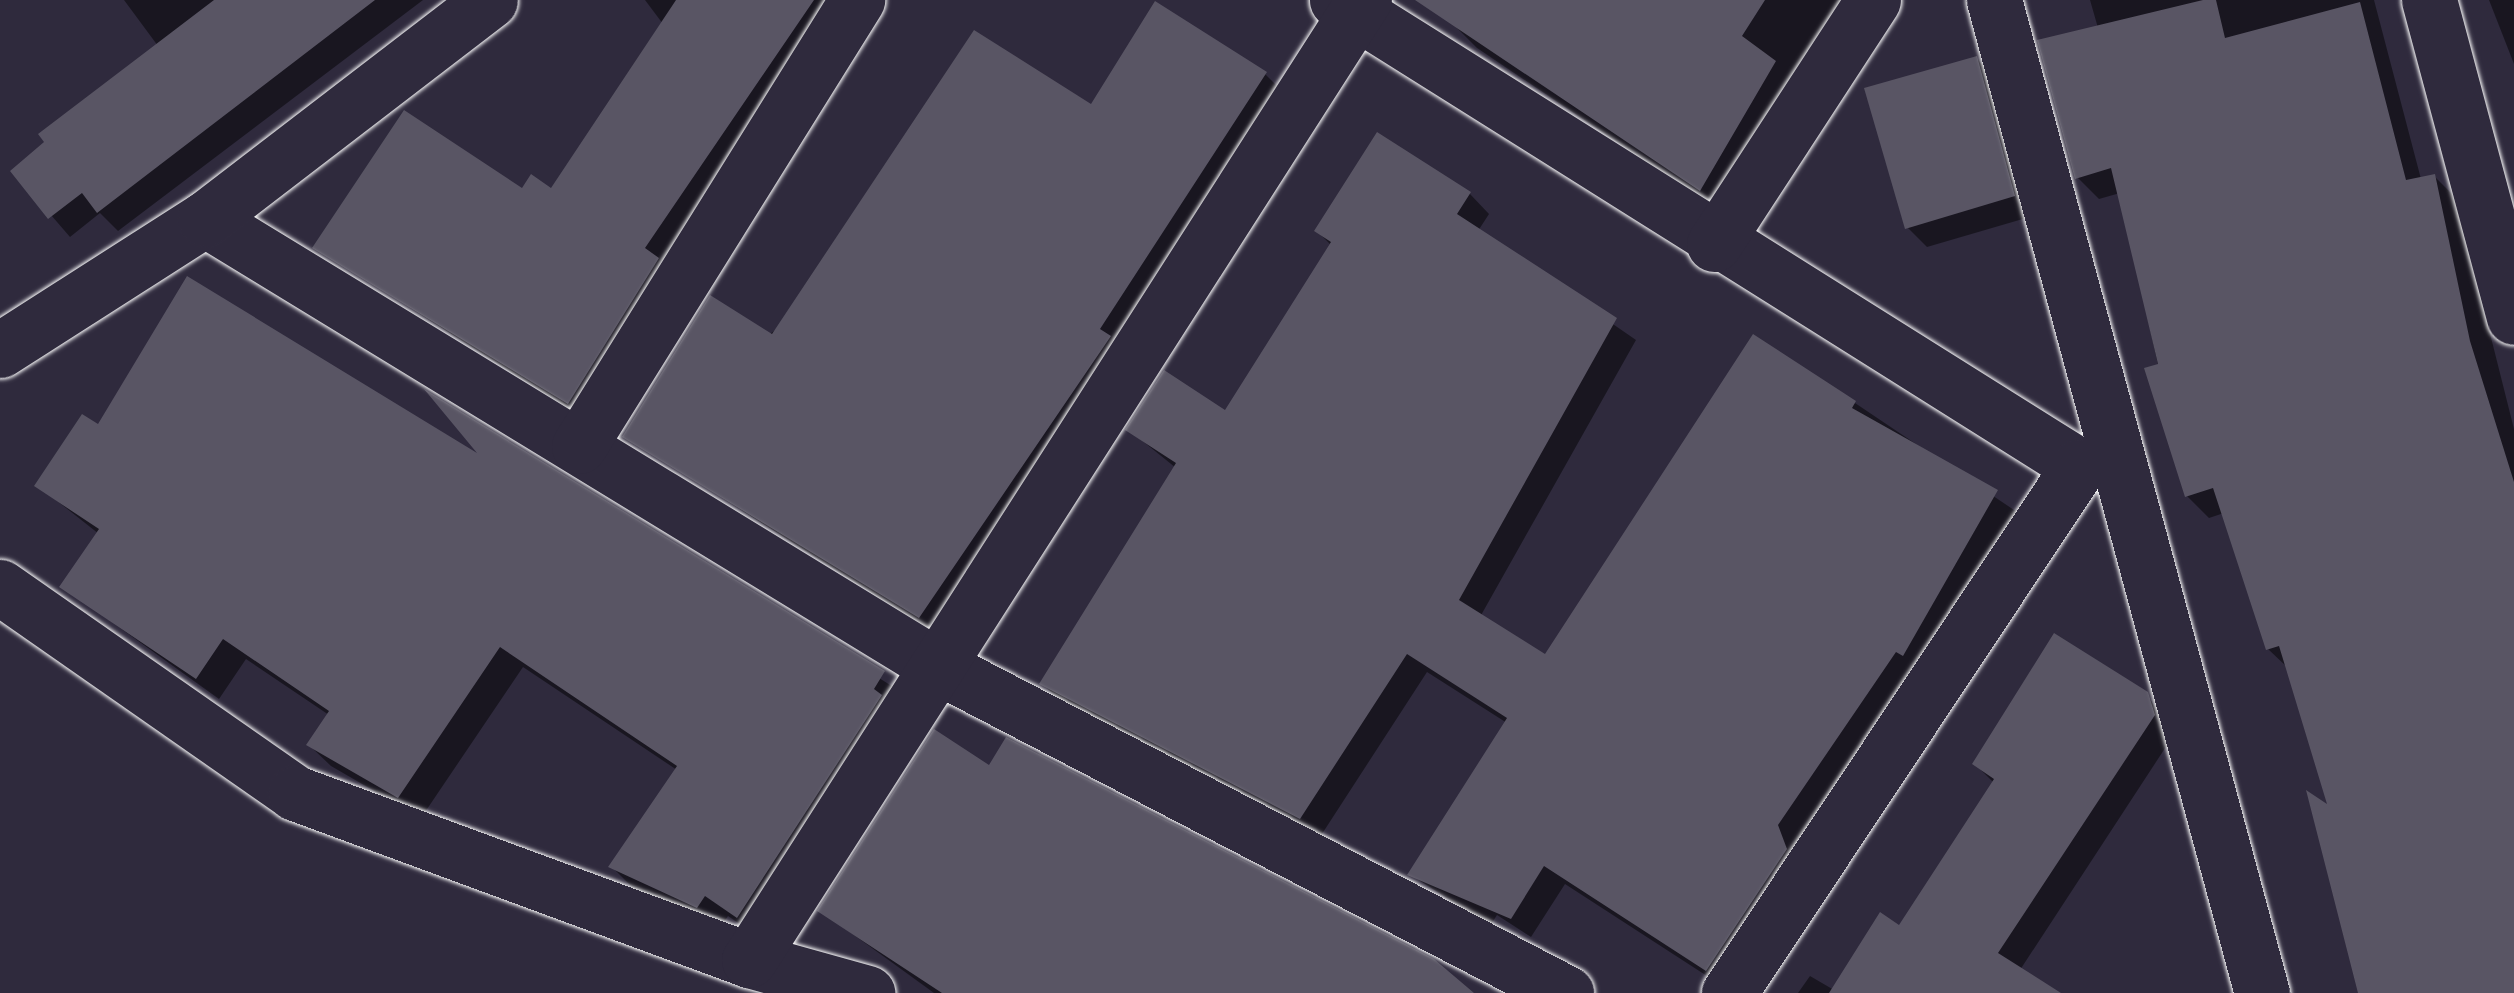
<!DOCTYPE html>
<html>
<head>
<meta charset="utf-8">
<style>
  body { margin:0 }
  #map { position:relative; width:2514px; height:993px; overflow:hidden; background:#2f2a3d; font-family:Caveat,sans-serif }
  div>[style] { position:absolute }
  .shadow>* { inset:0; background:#0007 }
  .building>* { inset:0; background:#595564 }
  .roads { filter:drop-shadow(0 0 2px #fff) drop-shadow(0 0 2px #fff) }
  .minor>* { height:55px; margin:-27.5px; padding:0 27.5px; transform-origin:27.5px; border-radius:27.5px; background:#2f2a3d }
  span { translate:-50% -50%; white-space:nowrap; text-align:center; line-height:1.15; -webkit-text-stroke:8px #2f2a3d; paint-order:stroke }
</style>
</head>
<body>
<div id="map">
  <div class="shadow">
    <div style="clip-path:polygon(124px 0,423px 0,118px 231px,100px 213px,70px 237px,13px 171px,158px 46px)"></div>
    <div style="clip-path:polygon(847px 0,589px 422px,315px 247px,552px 191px,663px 24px,645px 0)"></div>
    <div style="clip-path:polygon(1466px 0,1854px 0,1718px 210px,1477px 48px,1451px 22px)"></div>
    <div style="clip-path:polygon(2090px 0,2374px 0,2421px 179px,2434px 176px,2456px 198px,2514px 429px,2514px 993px,2364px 993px,2331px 809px,2289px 669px,2268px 649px,2224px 513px,2209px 518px,2187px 496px,2120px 193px,2099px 199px,2077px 177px,2098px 28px)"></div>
    <div style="clip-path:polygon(2489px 0,2514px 0,2514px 64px)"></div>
    <div style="clip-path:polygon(1976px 58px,1996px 78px,2033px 216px,1927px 247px,1907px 227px)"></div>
    <div style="clip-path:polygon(1265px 74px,1285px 94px,939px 636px,625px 436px,1092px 107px)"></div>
    <div style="clip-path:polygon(1470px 194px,1489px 214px,1478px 231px,1636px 340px,1480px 617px,1546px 657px,1855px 403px,2017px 512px,1727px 989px,1565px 884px,1531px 937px,1497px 915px,1490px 926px,1411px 875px,1507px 723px,1427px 672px,1320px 837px,1062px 703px,1042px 683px,1176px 468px,1129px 430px,1226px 413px,1331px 245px,1317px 231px)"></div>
    <div style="clip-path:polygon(436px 399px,906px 695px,760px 938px,728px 916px,720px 928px,633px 888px,611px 866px,677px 770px,523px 667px,421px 818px,331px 766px,309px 745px,329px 715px,246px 659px,219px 699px,63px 587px,99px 534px,37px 485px,98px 428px,487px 462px)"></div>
    <div style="clip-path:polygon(2147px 694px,2173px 736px,2020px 970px,2056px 993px,1798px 993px,1810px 976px,1834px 990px,1900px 929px,1994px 783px,1975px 764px)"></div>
    <div style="clip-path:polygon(990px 768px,1449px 993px,934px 993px,821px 911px)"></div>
  </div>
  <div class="building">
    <div style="clip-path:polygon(214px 0,375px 0,97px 213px,82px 193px,48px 219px,10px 171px,44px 142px,38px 134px)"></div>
    <div style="clip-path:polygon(676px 0,814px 0,645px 248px,659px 258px,568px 404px,312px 248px,404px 110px,522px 188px,531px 174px,551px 188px)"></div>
    <div style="clip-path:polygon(1415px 0,1765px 0,1742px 36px,1776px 61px,1700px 191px)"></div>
    <div style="clip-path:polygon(2203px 0,2216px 0,2225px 38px,2360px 2px,2406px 180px,2435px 174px,2470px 341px,2514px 482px,2514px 993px,2358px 993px,2306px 790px,2327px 804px,2279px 646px,2266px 650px,2213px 488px,2185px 497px,2144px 368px,2158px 364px,2111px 168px,2075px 179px,2037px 40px)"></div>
    <div style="clip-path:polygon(1155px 1px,1267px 72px,1100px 329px,1111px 336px,919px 618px,622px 437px,710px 295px,772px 334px,974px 30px,1091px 104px)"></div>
    <div style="clip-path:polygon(1977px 56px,2015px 196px,1905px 229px,1864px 88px)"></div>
    <div style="clip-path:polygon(1377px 132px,1471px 192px,1457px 214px,1617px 318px,1459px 600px,1545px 654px,1753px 334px,1856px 401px,1852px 408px,1998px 490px,1903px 656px,1896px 652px,1778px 825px,1787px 849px,1706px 971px,1544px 866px,1511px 919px,1407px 875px,1507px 718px,1407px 654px,1300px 819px,1039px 684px,1176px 463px,1125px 430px,1164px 370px,1225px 410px,1331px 242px,1314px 231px)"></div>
    <div style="clip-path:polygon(187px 276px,477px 453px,424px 389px,885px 671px,874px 689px,882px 695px,737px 918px,705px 896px,697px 908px,608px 867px,677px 766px,500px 647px,398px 798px,306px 745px,329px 711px,223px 639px,196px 679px,59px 587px,99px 529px,34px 486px,82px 414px,98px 424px)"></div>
    <div style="clip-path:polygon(2054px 633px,2148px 692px,2155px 715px,1998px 953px,2061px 993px,1829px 993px,1880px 912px,1899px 925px,1994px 779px,1972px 764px)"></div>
    <div style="clip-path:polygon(934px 729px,989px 765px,1006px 737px,1434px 959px,1474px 993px,942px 993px,817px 911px)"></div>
  </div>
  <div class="roads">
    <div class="minor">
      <div style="left:1337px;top:0;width:876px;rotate:32.13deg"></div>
      <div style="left:2079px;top:466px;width:633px;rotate:123.59deg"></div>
      <div style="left:1994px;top:0;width:1029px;rotate:74.9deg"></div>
      <div style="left:2429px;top:0;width:328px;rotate:75deg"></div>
      <div style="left:205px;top:219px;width:860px;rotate:31.4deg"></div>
      <div style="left:939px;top:667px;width:707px;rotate:27.47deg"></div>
      <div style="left:1714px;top:244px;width:291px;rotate:-56.9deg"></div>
      <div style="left:0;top:350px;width:243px;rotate:-32.6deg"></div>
      <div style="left:205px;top:219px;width:359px;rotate:-37.5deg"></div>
      <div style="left:579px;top:446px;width:526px;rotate:-58.06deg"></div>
      <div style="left:0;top:587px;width:360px;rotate:34.9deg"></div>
      <div style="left:295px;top:793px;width:484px;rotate:20.2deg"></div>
      <div style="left:749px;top:960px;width:123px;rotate:15.6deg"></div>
      <div style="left:749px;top:960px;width:1140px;rotate:-57.36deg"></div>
    </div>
  </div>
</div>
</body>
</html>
